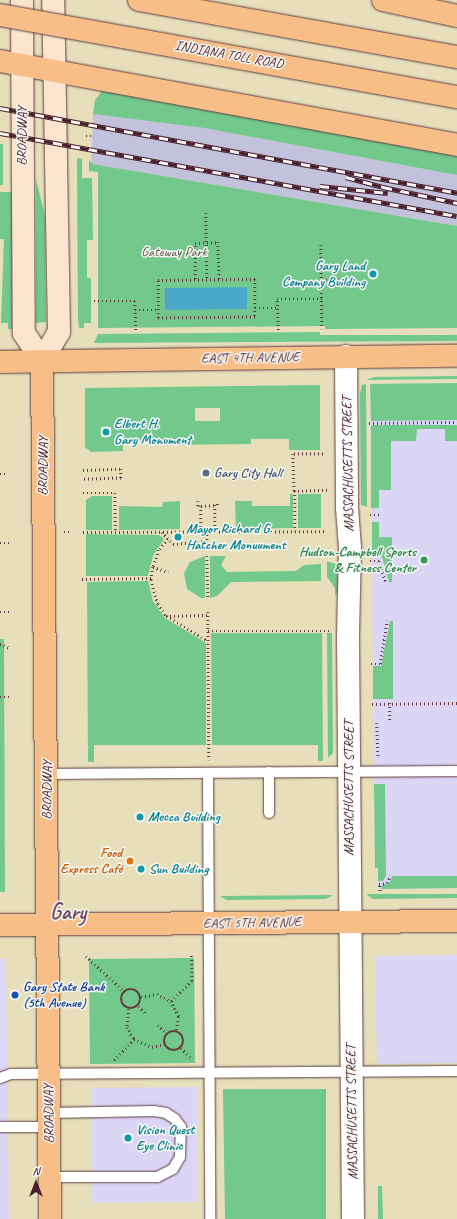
<!DOCTYPE html>
<html>
<head>
<meta charset="utf-8">
<style>
  body { margin:0 }
  #map { position:relative; width:457px; height:1219px; overflow:hidden; background:#e6dfba; font-family:Caveat,sans-serif }
  div>[style] { position:absolute }
  .built>* { inset:0; background:#dcd6f6 }
  .industrial>* { inset:0; background:#c2c2dc }
  .green>* { inset:0; background:#73c88c }
  .water>* { inset:0; background:#4ca8cb }
  .path>* { height:2.5px; margin-top:-1.25px; transform-origin:0; background:repeating-linear-gradient(90deg,#613c40 0 1px,transparent 0 4px) }
  .path>.ring { margin:-1.25px; padding:0; box-sizing:content-box; background:none; border:2.5px solid #613c40; border-radius:50% }
  .roads { filter:drop-shadow(0 0 1px #613c40) drop-shadow(0 0 1px #613c40) }
  .service>* { height:10px; margin:-5px; padding:0 5px; transform-origin:5px; border-radius:5px; background:#fff }
  .tertiary>* { height:22px; margin:-11px; padding:0 11px; transform-origin:11px; border-radius:11px; background:#fff }
  .secondary>* { height:22px; margin:-11px; padding:0 11px; transform-origin:11px; border-radius:11px; background:#fce5cf }
  .primary>* { height:22px; margin:-11px; padding:0 11px; transform-origin:11px; border-radius:11px; background:#f7be88 }
  .motorway>* { height:22px; margin:-11px; padding:0 11px; transform-origin:11px; border-radius:11px; background:#f7be88 }
  .rail>* { height:4.5px; margin-top:-2.25px; transform-origin:0; background:repeating-linear-gradient(90deg,#f6f6f2 0 9px,#4a1f2b 0 18px); box-sizing:border-box; border-block:1px solid #4a1f2b }
  .bridges { filter:drop-shadow(0 0 1px #613c40) drop-shadow(0 0 1px #613c40) }
  .motorway-bridge>* { height:22px; margin:-11px; padding:0 11px; transform-origin:11px; border-radius:11px; background:#f7be88 }
  .dots>* { width:11px; height:11px; translate:-50% -50%; box-sizing:border-box; border:2px solid #f6f6f2; border-radius:50% }
  span { translate:-50% -50%; white-space:nowrap; text-align:center; line-height:1.15; -webkit-text-stroke:3px #f6f6f2; paint-order:stroke }
  .street-label { font-size:14px; color:#4a1f2b }
  .park-label { font-size:14px; color:#565248 }
  .culture-label { font-size:14px; color:#0d838f; font-weight:700 }
  .right { translate:-100% -50%; text-align:right }
  .left { translate:0 -50%; text-align:left }
  .service-label { font-size:14px; color:#4e5e75; font-weight:700 }
  .leisure-label { font-size:14px; color:#27864d; font-weight:700 }
  .food-label { font-size:14px; color:#c56008; font-weight:700 }
  .transit-label { font-size:14px; color:#164399; font-weight:700 }
  .town-label { font-size:22px; color:#704b67; font-weight:700 }
  .north { position:absolute; left:16px; top:1163px; width:40px; height:40px; -webkit-text-stroke:3px #f6f6f2; paint-order:stroke; rotate:0deg; font-size:11px; font-weight:700; line-height:16px; text-align:center; color:#4a1f2b }
  .north::after { content:''; display:block; margin:auto; width:14px; height:18px; background:#4a1f2b; clip-path:polygon(50% 0,100% 100%,50% 72%,0 100%) }
</style>
</head>
<body>
<div id="map">
  <div class="built">
    <div style="clip-path:polygon(457px 383px,457px 888px,378px 889px,378px 868px,375px 868px,370px 384px)"></div>
    <div style="clip-path:polygon(457px 955px,457px 1063px,377px 1064px,375px 956px)"></div>
    <div style="clip-path:polygon(0 959px,6px 959px,9px 1219px,0 1219px)"></div>
    <div style="clip-path:polygon(197px 1087px,198px 1202px,91px 1203px,91px 1088px)"></div>
  </div>
  <div class="industrial">
    <div style="clip-path:polygon(93px 114px,204px 128px,457px 175px,457px 226px,91px 164px)"></div>
  </div>
  <div class="green">
    <div style="clip-path:polygon(110px 89px,457px 153px,457px 175px,204px 128px,93px 114px,95px 100px,102px 91px)"></div>
    <div style="clip-path:polygon(0 144px,3px 144px,3px 185px,0 185px)"></div>
    <div style="clip-path:polygon(77px 158px,82px 159px,82px 178px,92px 178px,93px 240px,87px 240px,87px 278px,91px 278px,91px 323px,84px 323px,84px 328px,79px 328px,78px 319px)"></div>
    <div style="clip-path:polygon(89px 160px,92px 164px,457px 226px,457px 328px,325px 329px,325px 326px,98px 328px,98px 172px,89px 171px)"></div>
    <div style="clip-path:polygon(36px 179px,45px 216px,46px 322px,36px 323px)"></div>
    <div style="clip-path:polygon(0 192px,12px 192px,12px 329px,8px 329px,8px 323px,1px 323px,4px 239px,0 239px)"></div>
    <div style="clip-path:polygon(320px 332px,320px 335px,457px 335px,457px 341px,94px 343px,98px 334px)"></div>
    <div style="clip-path:polygon(457px 376px,457px 379px,366px 380px,374px 377px)"></div>
    <div style="clip-path:polygon(457px 383px,457px 420px,371px 421px,370px 384px)"></div>
    <div style="clip-path:polygon(366px 384px,367px 507px,361px 505px,360px 394px,362px 385px)"></div>
    <div style="clip-path:polygon(evenodd,320px 385px,320px 450px,289px 450px,289px 439px,251px 439px,251px 444px,161px 445px,161px 440px,123px 440px,123px 451px,91px 452px,85px 447px,85px 388px,320px 385px,195px 408px,220px 408px,220px 421px,195px 421px,195px 408px,320px 385px,101px 427px,111px 427px,111px 436px,101px 437px,101px 427px)"></div>
    <div style="clip-path:polygon(371px 425px,457px 425px,457px 441px,445px 441px,445px 429px,417px 429px,416px 441px,391px 441px,391px 490px,379px 490px,379px 508px,371px 508px)"></div>
    <div style="clip-path:polygon(290px 494px,293px 494px,293px 528px,236px 529px,235px 501px,252px 501px,252px 506px,290px 506px)"></div>
    <div style="clip-path:polygon(298px 494px,321px 494px,321px 528px,298px 528px)"></div>
    <div style="clip-path:polygon(92px 496px,112px 496px,112px 530px,86px 530px,86px 500px)"></div>
    <div style="clip-path:polygon(180px 501px,180px 529px,119px 530px,119px 506px,162px 507px,163px 502px)"></div>
    <div style="clip-path:polygon(372px 522px,379px 522px,379px 537px,392px 537px,392px 582px,389px 582px,382px 557px,372px 557px)"></div>
    <div style="clip-path:polygon(86px 534px,159px 535px,164px 539px,153px 556px,148px 576px,86px 576px)"></div>
    <div style="clip-path:polygon(205px 556px,205px 598px,201px 598px,187px 589px,184px 573px,190px 562px)"></div>
    <div style="clip-path:polygon(210px 556px,226px 556px,221px 565px,227px 572px,296px 571px,304px 565px,321px 564px,321px 581px,231px 582px,217px 596px,210px 598px)"></div>
    <div style="clip-path:polygon(327px 561px,338px 565px,339px 590px,335px 596px,335px 588px,327px 577px)"></div>
    <div style="clip-path:polygon(148px 581px,153px 601px,165px 618px,206px 643px,206px 745px,94px 745px,94px 762px,88px 762px,87px 582px)"></div>
    <div style="clip-path:polygon(390px 621px,393px 621px,393px 699px,373px 699px,373px 666px,381px 666px)"></div>
    <div style="clip-path:polygon(211px 633px,322px 633px,323px 761px,318px 761px,318px 745px,212px 745px)"></div>
    <div style="clip-path:polygon(327px 633px,332px 633px,333px 753px,328px 758px)"></div>
    <div style="clip-path:polygon(0 639px,4px 639px,5px 892px,0 892px)"></div>
    <div style="clip-path:polygon(374px 784px,385px 784px,386px 876px,383px 881px,378px 881px,378px 868px,375px 868px)"></div>
    <div style="clip-path:polygon(392px 876px,457px 876px,457px 888px,381px 889px,382px 885px,390px 882px)"></div>
    <div style="clip-path:polygon(366px 894px,457px 894px,457px 898px,373px 899px)"></div>
    <div style="clip-path:polygon(333px 895px,326px 899px,227px 900px,220px 896px)"></div>
    <div style="clip-path:polygon(194px 958px,195px 1063px,90px 1064px,89px 959px)"></div>
    <div style="clip-path:polygon(223px 1089px,326px 1089px,326px 1219px,225px 1219px)"></div>
    <div style="clip-path:polygon(378px 1186px,382px 1186px,383px 1219px,378px 1219px)"></div>
  </div>
  <div class="water">
    <div style="clip-path:polygon(247px 287px,247px 309px,165px 310px,165px 288px)"></div>
  </div>
  <div class="path">
    <div style="left:86px;top:136px;width:6px"></div>
    <div style="left:206px;top:213px;width:67px;rotate:89.1deg"></div>
    <div style="left:321px;top:245px;width:84px;rotate:89.3deg"></div>
    <div style="left:195px;top:279px;width:36px;rotate:-90deg"></div>
    <div style="left:195px;top:243px;width:23px;rotate:-2deg"></div>
    <div style="left:218px;top:242px;width:38px;rotate:88deg"></div>
    <div style="left:255px;top:279px;width:38px;rotate:90deg"></div>
    <div style="left:255px;top:317px;width:97px;rotate:179.4deg"></div>
    <div style="left:158px;top:318px;width:38px;rotate:-90deg"></div>
    <div style="left:158px;top:280px;width:97px;rotate:-0.6deg"></div>
    <div style="left:322px;top:280px;width:32px;rotate:-2deg"></div>
    <div style="left:94px;top:301px;width:41px"></div>
    <div style="left:135px;top:301px;width:29px;rotate:88deg"></div>
    <div style="left:255px;top:308px;width:22px"></div>
    <div style="left:135px;top:310px;width:23px"></div>
    <div style="left:278px;top:330px;width:31px;rotate:-92deg"></div>
    <div style="left:277px;top:299px;width:45px"></div>
    <div style="left:369px;top:423px;width:88px;rotate:-0.7deg"></div>
    <div style="left:323px;top:454px;width:30px;rotate:180deg"></div>
    <div style="left:293px;top:454px;width:37px;rotate:88deg"></div>
    <div style="left:294px;top:491px;width:33px;rotate:-2deg"></div>
    <div style="left:83px;top:470px;width:38px;rotate:-2deg"></div>
    <div style="left:121px;top:469px;width:9px;rotate:90deg"></div>
    <div style="left:121px;top:478px;width:38px;rotate:178deg"></div>
    <div style="left:0;top:474px;width:8px"></div>
    <div style="left:295px;top:491px;width:40px;rotate:90deg"></div>
    <div style="left:83px;top:493px;width:32px"></div>
    <div style="left:115px;top:493px;width:39px;rotate:89deg"></div>
    <div style="left:198px;top:501px;width:5px;rotate:90deg"></div>
    <div style="left:198px;top:506px;width:3px"></div>
    <div style="left:201px;top:506px;width:16px;rotate:-4deg"></div>
    <div style="left:217px;top:505px;width:4px;rotate:-90deg"></div>
    <div style="left:215px;top:505px;width:26px;rotate:90deg"></div>
    <div style="left:201px;top:506px;width:25px;rotate:90deg"></div>
    <div style="left:370px;top:515px;width:9px"></div>
    <div style="left:207px;top:531px;width:10px;rotate:90deg"></div>
    <div style="left:64px;top:532px;width:8px"></div>
    <div style="left:83px;top:532px;width:241px;rotate:-0.2deg"></div>
    <div style="left:162px;top:532px;width:16px;rotate:47deg"></div>
    <div style="left:173px;top:544px;width:34px;rotate:-5deg"></div>
    <div style="left:168px;top:539px;width:14px;rotate:129deg"></div>
    <div style="left:159px;top:550px;width:18px;rotate:109deg"></div>
    <div style="left:153px;top:567px;width:13px;rotate:99deg"></div>
    <div style="left:151px;top:580px;width:25px;rotate:74deg"></div>
    <div style="left:158px;top:604px;width:14px;rotate:56deg"></div>
    <div style="left:166px;top:616px;width:42px;rotate:-1.4deg"></div>
    <div style="left:0;top:543px;width:9px"></div>
    <div style="left:207px;top:556px;width:42px;rotate:88.6deg"></div>
    <div style="left:370px;top:561px;width:9px"></div>
    <div style="left:379px;top:561px;width:22px;rotate:72deg"></div>
    <div style="left:153px;top:567px;width:16px;rotate:18deg"></div>
    <div style="left:82px;top:579px;width:70px;rotate:-0.8deg"></div>
    <div style="left:0;top:612px;width:10px"></div>
    <div style="left:208px;top:612px;width:148px;rotate:89.6deg"></div>
    <div style="left:167px;top:616px;width:48px;rotate:31.4deg"></div>
    <div style="left:208px;top:631px;width:122px"></div>
    <div style="left:0;top:644px;width:11px;rotate:22deg"></div>
    <div style="left:371px;top:664px;width:9px"></div>
    <div style="left:380px;top:664px;width:44px;rotate:-80.8deg"></div>
    <div style="left:0;top:697px;width:11px"></div>
    <div style="left:390px;top:703px;width:19px;rotate:90deg"></div>
    <div style="left:372px;top:704px;width:85px;rotate:-0.7deg"></div>
    <div style="left:377px;top:723px;width:35px;rotate:88deg"></div>
    <div style="left:380px;top:891px;width:7px;rotate:-98deg"></div>
    <div style="left:379px;top:884px;width:8px;rotate:-7deg"></div>
    <div style="left:387px;top:883px;width:8px;rotate:-67deg"></div>
    <div style="left:86px;top:956px;width:53px;rotate:42.7deg"></div>
    <div class="ring" style="left:121px;top:989px;width:17.5px;height:17.5px"></div>
    <div style="left:141px;top:997px;width:16px;rotate:-11deg"></div>
    <div style="left:157px;top:994px;width:16px;rotate:27deg"></div>
    <div style="left:171px;top:1001px;width:18px;rotate:63deg"></div>
    <div style="left:179px;top:1017px;width:15px;rotate:101deg"></div>
    <div style="left:171px;top:1001px;width:29px;rotate:-44deg"></div>
    <div style="left:192px;top:981px;width:28px;rotate:-92deg"></div>
    <div style="left:139px;top:1006px;width:12px;rotate:48deg"></div>
    <div style="left:129px;top:1009px;width:18px;rotate:96deg"></div>
    <div style="left:127px;top:1027px;width:14px;rotate:60deg"></div>
    <div style="left:134px;top:1039px;width:20px;rotate:24deg"></div>
    <div style="left:152px;top:1047px;width:13px;rotate:-13deg"></div>
    <div style="left:158px;top:1025px;width:13px;rotate:45deg"></div>
    <div class="ring" style="left:164px;top:1031px;width:17.5px;height:17.5px"></div>
    <div style="left:181px;top:1048px;width:14px;rotate:45deg"></div>
    <div style="left:114px;top:1060px;width:29px;rotate:-46deg"></div>
  </div>
  <div class="roads">
    <div class="service">
      <div style="left:269px;top:772px;width:41px;rotate:90deg"></div>
      <div style="left:208px;top:773px;width:446px;rotate:89.7deg"></div>
      <div style="left:47px;top:774px;width:410px;rotate:-0.4deg"></div>
      <div style="left:0;top:1078px;width:12px;rotate:-20deg"></div>
      <div style="left:11px;top:1074px;width:446px;rotate:-0.4deg"></div>
      <div style="left:49px;top:1113px;width:105px;rotate:-1.1deg"></div>
      <div style="left:154px;top:1111px;width:12px;rotate:9deg"></div>
      <div style="left:166px;top:1113px;width:11px;rotate:34deg"></div>
      <div style="left:175px;top:1119px;width:10px;rotate:53deg"></div>
      <div style="left:181px;top:1127px;width:30px;rotate:92deg"></div>
      <div style="left:180px;top:1157px;width:14px;rotate:120deg"></div>
      <div style="left:173px;top:1169px;width:18px;rotate:153deg"></div>
      <div style="left:157px;top:1177px;width:107px;rotate:180deg"></div>
      <div style="left:0;top:1127px;width:49px"></div>
    </div>
    <div class="tertiary">
      <div style="left:346px;top:356px;width:152px;rotate:89.6deg"></div>
      <div style="left:347px;top:508px;width:40px;rotate:85.7deg"></div>
      <div style="left:350px;top:548px;width:89px;rotate:91.3deg"></div>
      <div style="left:348px;top:637px;width:582px;rotate:89.51deg"></div>
    </div>
    <div class="secondary">
      <div style="left:22px;top:0;width:333px;rotate:89.7deg"></div>
      <div style="left:24px;top:333px;width:33px;rotate:57deg"></div>
      <div style="left:42px;top:361px;width:34px;rotate:-60deg"></div>
      <div style="left:59px;top:332px;width:332px;rotate:-91deg"></div>
    </div>
    <div class="primary">
      <div style="left:42px;top:361px;width:858px;rotate:89.47deg"></div>
      <div style="left:0;top:362px;width:457px;rotate:-0.8deg"></div>
      <div style="left:0;top:925px;width:457px;rotate:-0.5deg"></div>
    </div>
    <div class="motorway">
      <div style="left:139px;top:0;width:323px;rotate:10.2deg"></div>
      <div style="left:383px;top:0;width:76px;rotate:12.2deg"></div>
      <div style="left:0;top:61px;width:465px;rotate:10.4deg"></div>
    </div>
  </div>
  <div class="rail">
    <div style="left:0;top:108px;width:465px;rotate:10.5deg"></div>
    <div style="left:0;top:133px;width:464px;rotate:10.3deg"></div>
    <div style="left:346px;top:177px;width:38px;rotate:15deg"></div>
    <div style="left:383px;top:187px;width:76px;rotate:12.2deg"></div>
    <div style="left:320px;top:186px;width:68px;rotate:5.9deg"></div>
  </div>
  <div class="bridges">
    <div class="motorway-bridge">
      <div style="left:0;top:15px;width:464px;rotate:10.2deg"></div>
    </div>
  </div>
  <div class="dots">
    <div style="left:373px;top:274px;background:#0f9aa8"></div>
    <div style="left:106px;top:432px;background:#0f9aa8"></div>
    <div style="left:206px;top:473px;background:#5c6f8a"></div>
    <div style="left:178px;top:537px;background:#0f9aa8"></div>
    <div style="left:424px;top:560px;background:#2e9e5b"></div>
    <div style="left:140px;top:817px;background:#0f9aa8"></div>
    <div style="left:130px;top:861px;background:#e8710a"></div>
    <div style="left:141px;top:869px;background:#0f9aa8"></div>
    <div style="left:15px;top:995px;background:#1a4fb4"></div>
    <div style="left:128px;top:1138px;background:#0f9aa8"></div>
  </div>
  <div class="street-label">
    <span style="left:229px;top:55px;rotate:10deg">INDIANA TOLL ROAD</span>
    <span style="left:22px;top:136px;rotate:-90deg">BROADWAY</span>
    <span style="left:250px;top:358px;rotate:-1deg">EAST 4TH AVENUE</span>
    <span style="left:348px;top:464px;rotate:-91deg">MASSACHUSETTS STREET</span>
    <span style="left:43px;top:466px;rotate:-90deg">BROADWAY</span>
    <span style="left:349px;top:788px;rotate:-90deg">MASSACHUSETTS STREET</span>
    <span style="left:47px;top:790px;rotate:-90deg">BROADWAY</span>
    <span style="left:252px;top:923px;rotate:-1deg">EAST 5TH AVENUE</span>
    <span style="left:352px;top:1112px;rotate:-91deg">MASSACHUSETTS STREET</span>
    <span style="left:49px;top:1114px;rotate:-91deg">BROADWAY</span>
  </div>
  <div class="park-label">
    <span style="left:174px;top:252px">Gateway Park</span>
  </div>
  <div class="culture-label">
    <span class="right" style="left:365px;top:274px">Gary Land<br>Company Building</span>
    <span class="left" style="left:114px;top:432px">Elbert H.<br>Gary Monument</span>
    <span class="left" style="left:186px;top:537px">Mayor Richard G.<br>Hatcher Monuument</span>
    <span class="left" style="left:148px;top:817px">Mecca Building</span>
    <span class="left" style="left:149px;top:869px">Sun Building</span>
    <span class="left" style="left:136px;top:1138px">Vision Quest<br>Eye Clinic</span>
  </div>
  <div class="service-label">
    <span class="left" style="left:214px;top:473px">Gary City Hall</span>
  </div>
  <div class="leisure-label">
    <span class="right" style="left:416px;top:560px">Hudson-Campbell Sports<br>&amp; Fitness Center</span>
  </div>
  <div class="food-label">
    <span class="right" style="left:122px;top:861px">Food<br>Express Café</span>
  </div>
  <div class="transit-label">
    <span class="left" style="left:23px;top:995px">Gary State Bank<br>(5th Avenue)</span>
  </div>
  <div class="town-label">
    <span style="left:68px;top:913px">Gary</span>
  </div>
  <div class="north">N</div>
</div>
</body>
</html>
